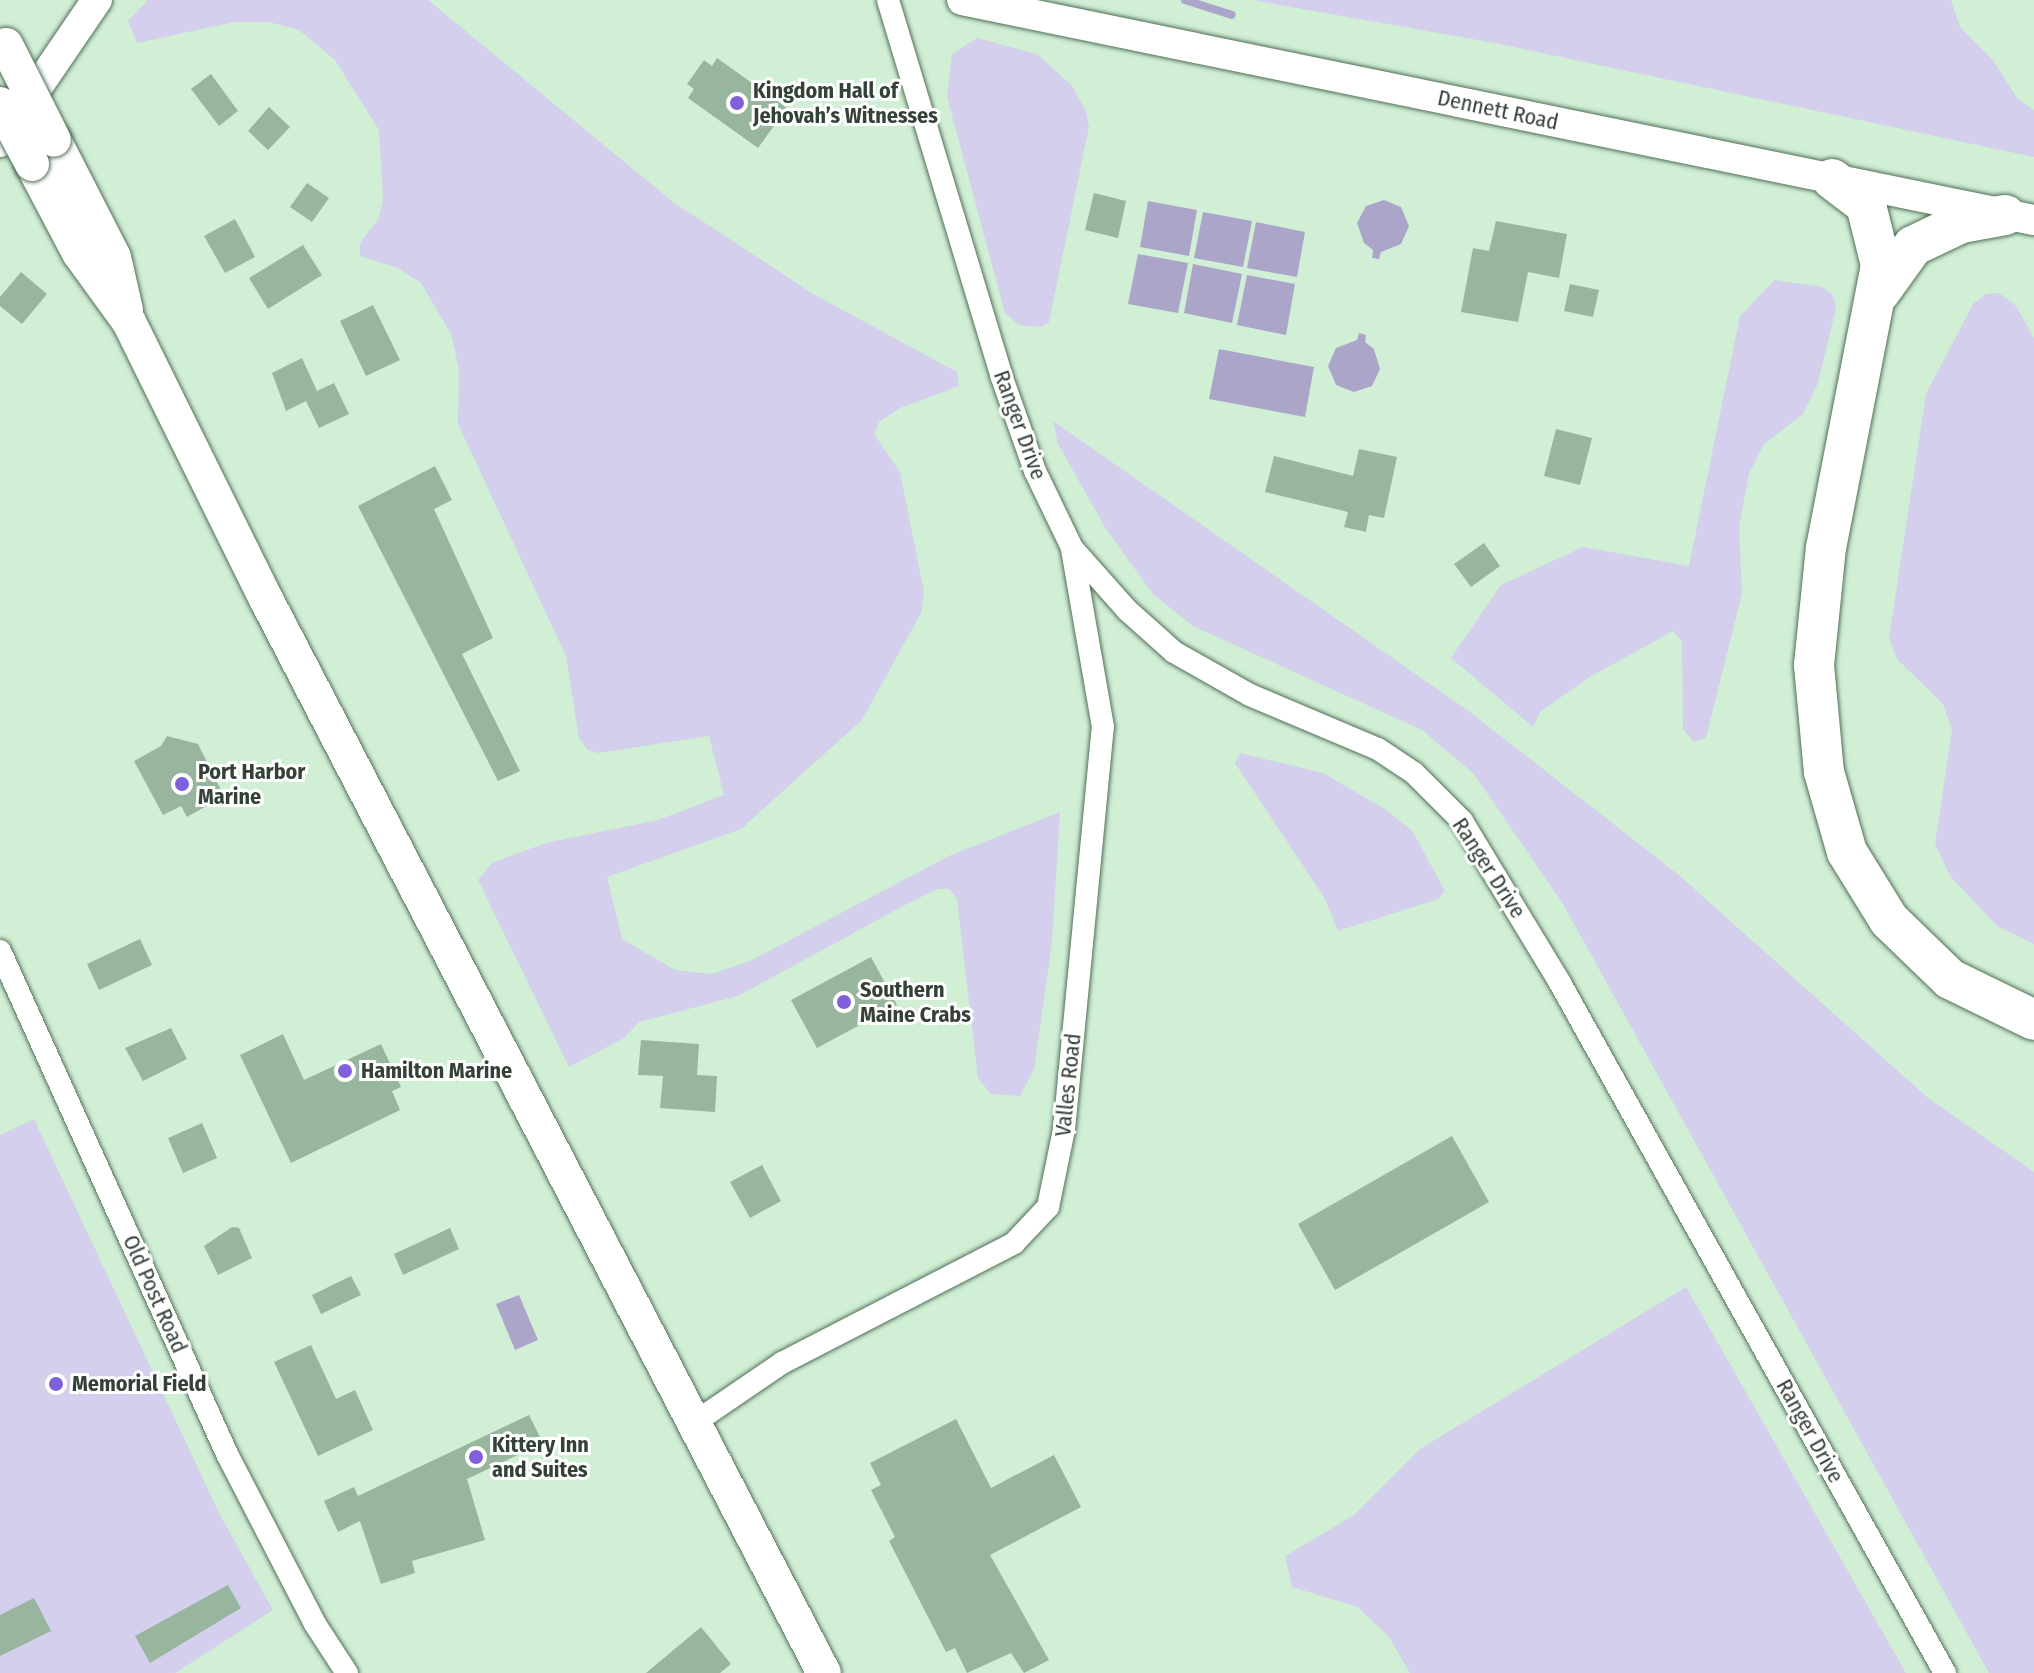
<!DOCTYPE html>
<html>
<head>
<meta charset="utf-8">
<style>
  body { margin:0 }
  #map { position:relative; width:2034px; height:1673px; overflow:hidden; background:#d0efd5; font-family:"Fira Sans Condensed",sans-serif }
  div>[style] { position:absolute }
  .green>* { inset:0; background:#d3cfec }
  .water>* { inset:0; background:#aba6c9 }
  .stream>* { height:8px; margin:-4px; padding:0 4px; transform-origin:4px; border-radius:4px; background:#aba6c9 }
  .building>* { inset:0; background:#98b69d }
  .roads { filter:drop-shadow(0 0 2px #536f58) drop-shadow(0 0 2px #536f58) }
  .street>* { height:22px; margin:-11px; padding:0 11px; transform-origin:11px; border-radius:11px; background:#fff }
  .secondary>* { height:30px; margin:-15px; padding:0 15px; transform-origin:15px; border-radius:15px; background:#fff }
  .primary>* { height:34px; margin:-17px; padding:0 17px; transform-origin:17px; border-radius:17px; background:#fff }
  .highway>* { height:40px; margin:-20px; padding:0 20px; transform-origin:20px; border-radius:20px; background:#fff }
  .bridges { filter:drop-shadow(0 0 2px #536f58) drop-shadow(0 0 2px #536f58) }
  .primary-bridge>* { height:34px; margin:-17px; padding:0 17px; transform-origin:17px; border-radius:17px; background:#fff }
  .dots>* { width:22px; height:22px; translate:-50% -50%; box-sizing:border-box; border:4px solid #fff; border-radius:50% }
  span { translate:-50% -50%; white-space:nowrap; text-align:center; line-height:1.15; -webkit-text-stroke:6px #fff; paint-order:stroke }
  .poi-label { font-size:22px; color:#344137; font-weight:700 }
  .left { translate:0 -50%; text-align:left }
  .street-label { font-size:22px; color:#344137 }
</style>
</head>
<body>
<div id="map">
  <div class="green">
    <div style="clip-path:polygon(148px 0,428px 0,673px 202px,815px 295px,957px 372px,959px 386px,900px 408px,879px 422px,874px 434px,900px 472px,924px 592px,921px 613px,862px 720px,741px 829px,607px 877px,622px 939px,675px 970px,712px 974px,750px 961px,951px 855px,1060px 812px,1052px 942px,1034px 1069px,1020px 1096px,991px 1094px,978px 1078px,957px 899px,949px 889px,937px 889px,905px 905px,738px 996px,639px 1022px,624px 1038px,569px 1067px,478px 880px,492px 863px,546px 843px,658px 820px,724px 795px,709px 736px,598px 753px,588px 750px,579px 738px,566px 656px,458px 424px,459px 370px,451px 334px,421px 283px,398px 268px,360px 256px,360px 243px,379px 218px,383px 199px,379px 130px,335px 60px,299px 30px,269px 22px,235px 22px,137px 43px,128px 21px)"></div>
    <div style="clip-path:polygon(1252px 0,1951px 0,1960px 27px,1993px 60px,2017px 98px,2034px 110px,2034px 157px,1495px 43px)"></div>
    <div style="clip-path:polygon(977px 38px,1037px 54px,1072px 86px,1086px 111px,1089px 127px,1049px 322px,1042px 327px,1019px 325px,1005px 313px,947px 97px,952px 54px)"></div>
    <div style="clip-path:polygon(1775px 280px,1822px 287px,1833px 295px,1836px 308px,1818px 383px,1803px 414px,1764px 444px,1749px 474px,1739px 526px,1742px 594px,1706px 738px,1694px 742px,1683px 729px,1682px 642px,1673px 631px,1588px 678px,1540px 712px,1533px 727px,1451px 658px,1501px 585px,1583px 547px,1689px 566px,1740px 316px)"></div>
    <div style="clip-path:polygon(1999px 293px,2016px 306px,2034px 338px,2034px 944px,1997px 926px,1950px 876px,1935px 844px,1952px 730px,1943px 704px,1897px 659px,1889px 638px,1926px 394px,1973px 304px,1986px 294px)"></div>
    <div style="clip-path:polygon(1053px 421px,1470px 712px,1680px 876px,1928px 1098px,2034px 1172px,2034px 1673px,1989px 1673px,1563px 904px,1474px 774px,1422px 730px,1193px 626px,1153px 594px,1106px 529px,1058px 444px)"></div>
    <div style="clip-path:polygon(1240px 753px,1323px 773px,1385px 809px,1413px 832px,1445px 891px,1438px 899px,1338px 931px,1324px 897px,1235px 763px)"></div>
    <div style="clip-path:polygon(34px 1119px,220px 1515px,273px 1610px,175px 1673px,0 1673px,0 1135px)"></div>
    <div style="clip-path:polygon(1686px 1287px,1906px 1673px,1410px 1673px,1389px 1637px,1358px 1607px,1292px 1587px,1285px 1556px,1354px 1515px,1420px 1449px)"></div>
  </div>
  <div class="water">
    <div style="clip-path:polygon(1384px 200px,1401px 207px,1409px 226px,1401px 244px,1381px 252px,1379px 259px,1372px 258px,1373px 250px,1364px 243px,1357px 223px,1366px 206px)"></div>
    <div style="clip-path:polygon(1148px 201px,1197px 210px,1189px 256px,1140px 247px)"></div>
    <div style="clip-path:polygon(1203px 212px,1252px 221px,1243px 267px,1194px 258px)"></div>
    <div style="clip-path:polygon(1256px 222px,1305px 232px,1297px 277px,1247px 268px)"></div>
    <div style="clip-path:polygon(1138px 254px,1188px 263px,1178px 313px,1128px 304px)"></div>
    <div style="clip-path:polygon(1193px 264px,1242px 274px,1232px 323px,1184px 313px)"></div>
    <div style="clip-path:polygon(1247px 275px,1295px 284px,1286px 335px,1237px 325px)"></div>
    <div style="clip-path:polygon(1359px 333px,1366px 335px,1365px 342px,1374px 349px,1380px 369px,1372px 386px,1354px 392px,1336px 385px,1328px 366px,1336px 348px,1357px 340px)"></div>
    <div style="clip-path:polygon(1219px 349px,1314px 367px,1305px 417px,1209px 399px)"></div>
    <div style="clip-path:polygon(519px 1295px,538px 1340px,515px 1350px,496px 1304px)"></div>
  </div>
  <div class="stream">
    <div style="left:1185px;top:0;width:49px;rotate:17.7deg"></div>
  </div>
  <div class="building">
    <div style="clip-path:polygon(717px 58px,787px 108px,758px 148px,688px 98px,694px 89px,687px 84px,704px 60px,712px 66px)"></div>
    <div style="clip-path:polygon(211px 74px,238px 111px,219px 126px,191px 89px)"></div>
    <div style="clip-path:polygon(269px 107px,290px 127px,268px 150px,248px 131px)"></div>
    <div style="clip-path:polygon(307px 183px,329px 198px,312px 222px,290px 207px)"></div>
    <div style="clip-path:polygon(1094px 193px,1126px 201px,1118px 238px,1085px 230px)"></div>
    <div style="clip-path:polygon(235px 219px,255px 257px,225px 273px,204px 236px)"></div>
    <div style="clip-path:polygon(1496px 221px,1567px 234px,1559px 278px,1528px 272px,1518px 322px,1461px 312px,1473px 248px,1489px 251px)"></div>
    <div style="clip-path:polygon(303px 245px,322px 275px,268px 309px,249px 278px)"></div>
    <div style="clip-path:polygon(21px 272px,47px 294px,22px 324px,0 306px,0 297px)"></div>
    <div style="clip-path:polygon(1570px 284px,1599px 290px,1593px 317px,1564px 311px)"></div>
    <div style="clip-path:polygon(373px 305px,400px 360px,366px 376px,340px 321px)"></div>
    <div style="clip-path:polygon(302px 358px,317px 391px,334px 383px,349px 414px,319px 428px,306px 401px,286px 411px,272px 373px)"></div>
    <div style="clip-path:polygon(1556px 429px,1592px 438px,1580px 485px,1544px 476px)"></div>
    <div style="clip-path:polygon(1359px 449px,1397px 457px,1384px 518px,1369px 515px,1366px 532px,1344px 527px,1348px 512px,1265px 492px,1274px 456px,1353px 476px)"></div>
    <div style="clip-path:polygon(435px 466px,452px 500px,434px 509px,493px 638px,462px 654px,520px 771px,498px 781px,358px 506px)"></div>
    <div style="clip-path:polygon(1484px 543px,1500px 566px,1471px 587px,1454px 564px)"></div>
    <div style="clip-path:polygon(167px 736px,198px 744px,224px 796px,187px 817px,181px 806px,163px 815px,134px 761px,161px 746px)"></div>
    <div style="clip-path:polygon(140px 939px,152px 965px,99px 990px,87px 964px)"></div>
    <div style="clip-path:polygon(871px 957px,897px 1005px,817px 1048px,791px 1000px)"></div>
    <div style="clip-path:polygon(171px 1028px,187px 1059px,143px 1081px,125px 1048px)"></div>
    <div style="clip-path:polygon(283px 1034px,304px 1080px,381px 1044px,401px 1087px,392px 1091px,400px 1110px,291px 1163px,240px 1055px)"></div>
    <div style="clip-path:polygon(641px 1040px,699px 1044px,697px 1075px,717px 1076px,715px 1112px,660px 1108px,663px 1076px,638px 1075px)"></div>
    <div style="clip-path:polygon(202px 1123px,217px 1158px,183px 1173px,168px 1138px)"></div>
    <div style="clip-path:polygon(1452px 1136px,1489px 1202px,1335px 1290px,1298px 1224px)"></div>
    <div style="clip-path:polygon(762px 1165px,781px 1201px,750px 1218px,730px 1182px)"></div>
    <div style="clip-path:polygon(232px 1227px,239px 1228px,252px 1258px,218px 1275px,204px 1246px)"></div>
    <div style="clip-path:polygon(450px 1228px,459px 1249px,403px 1275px,394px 1254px)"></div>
    <div style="clip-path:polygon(351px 1276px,361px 1295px,321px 1314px,312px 1295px)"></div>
    <div style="clip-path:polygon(311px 1345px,336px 1399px,355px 1390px,373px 1430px,318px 1456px,274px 1362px)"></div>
    <div style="clip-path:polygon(529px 1415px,543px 1443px,467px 1479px,485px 1540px,412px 1561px,415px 1573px,381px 1584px,360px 1521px,338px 1532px,324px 1501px,354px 1487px,358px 1496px)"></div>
    <div style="clip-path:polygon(956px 1419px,991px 1488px,1054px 1455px,1081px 1507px,990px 1555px,1049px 1660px,1024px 1673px,1011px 1653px,967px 1673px,955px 1648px,946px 1652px,889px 1541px,895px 1537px,871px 1490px,881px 1485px,870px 1463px)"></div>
    <div style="clip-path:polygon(228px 1585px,241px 1608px,150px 1663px,135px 1636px)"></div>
    <div style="clip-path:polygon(34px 1598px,51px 1631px,0 1656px,0 1615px)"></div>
    <div style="clip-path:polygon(701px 1627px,731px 1664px,720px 1673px,646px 1673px)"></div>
  </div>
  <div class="roads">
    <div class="street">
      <div style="left:888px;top:0;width:392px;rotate:73.2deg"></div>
      <div style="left:1001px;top:375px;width:102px;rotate:70.5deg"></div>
      <div style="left:1035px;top:471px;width:85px;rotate:64.3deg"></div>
      <div style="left:1072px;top:548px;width:83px;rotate:48.4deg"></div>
      <div style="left:1127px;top:610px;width:63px;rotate:41.8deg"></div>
      <div style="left:1174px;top:652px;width:87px;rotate:29.5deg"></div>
      <div style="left:1250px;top:695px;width:139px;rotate:22.9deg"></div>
      <div style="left:1378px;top:749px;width:43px;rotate:33.7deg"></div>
      <div style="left:1414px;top:773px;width:68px;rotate:45deg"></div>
      <div style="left:1462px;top:821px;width:189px;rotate:58.8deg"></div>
      <div style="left:1560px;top:983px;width:790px;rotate:60.84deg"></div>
      <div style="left:0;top:951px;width:552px;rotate:65.71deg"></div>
      <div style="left:227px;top:1454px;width:191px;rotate:62.6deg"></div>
      <div style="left:315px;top:1624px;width:59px;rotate:56.9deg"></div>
      <div style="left:694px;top:1423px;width:107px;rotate:-34.3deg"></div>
      <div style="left:782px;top:1363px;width:261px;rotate:-27.3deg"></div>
      <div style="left:1014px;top:1243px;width:50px;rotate:-46.6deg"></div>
      <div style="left:1048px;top:1207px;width:79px;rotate:-78.3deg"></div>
      <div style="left:1064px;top:1130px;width:405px;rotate:-84.5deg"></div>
      <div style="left:1103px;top:727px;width:181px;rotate:-99.9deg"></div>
    </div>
    <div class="secondary">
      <div style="left:962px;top:0;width:1094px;rotate:11.6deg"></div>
      <div style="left:0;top:142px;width:172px;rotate:-55.7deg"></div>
    </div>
    <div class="primary">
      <div style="left:54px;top:140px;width:131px;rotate:62.9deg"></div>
      <div style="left:114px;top:257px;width:54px;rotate:77.2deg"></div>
      <div style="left:32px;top:164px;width:101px;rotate:62.2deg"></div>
      <div style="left:79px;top:253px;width:85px;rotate:54.1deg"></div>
      <div style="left:129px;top:322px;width:309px;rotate:63.7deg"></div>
      <div style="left:266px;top:599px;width:1210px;rotate:62.55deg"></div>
    </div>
    <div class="highway">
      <div style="left:1832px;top:179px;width:43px;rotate:37.4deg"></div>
      <div style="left:1866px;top:205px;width:62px;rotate:76deg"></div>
      <div style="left:1881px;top:265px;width:287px;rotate:101deg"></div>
      <div style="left:1826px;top:547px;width:119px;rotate:95.8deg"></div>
      <div style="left:1814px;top:665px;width:107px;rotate:84.7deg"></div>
      <div style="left:1824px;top:772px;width:83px;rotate:74deg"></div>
      <div style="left:1847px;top:852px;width:80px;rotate:58.3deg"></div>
      <div style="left:1889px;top:920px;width:85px;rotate:44deg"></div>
      <div style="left:1950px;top:979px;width:93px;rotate:26deg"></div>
      <div style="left:1880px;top:292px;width:57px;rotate:-54.3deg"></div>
      <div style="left:1913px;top:246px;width:53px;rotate:-25.6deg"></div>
      <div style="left:1961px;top:223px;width:45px;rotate:-10.3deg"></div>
    </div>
  </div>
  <div class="bridges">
    <div class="primary-bridge">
      <div style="left:6px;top:45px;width:106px;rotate:63.2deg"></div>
      <div style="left:0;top:104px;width:68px;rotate:61.9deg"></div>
    </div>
  </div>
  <div class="dots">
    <div style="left:737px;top:103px;background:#7f5fda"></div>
    <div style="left:182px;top:784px;background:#7f5fda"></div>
    <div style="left:844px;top:1002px;background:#7f5fda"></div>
    <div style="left:345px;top:1071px;background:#7f5fda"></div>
    <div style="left:56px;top:1384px;background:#7f5fda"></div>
    <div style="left:476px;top:1457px;background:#7f5fda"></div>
  </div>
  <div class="poi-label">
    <span class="left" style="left:753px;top:103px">Kingdom Hall of<br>Jehovah’s Witnesses</span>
    <span class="left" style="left:198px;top:784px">Port Harbor<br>Marine</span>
    <span class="left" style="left:860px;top:1002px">Southern<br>Maine Crabs</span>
    <span class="left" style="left:361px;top:1071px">Hamilton Marine</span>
    <span class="left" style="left:72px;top:1384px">Memorial Field</span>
    <span class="left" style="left:492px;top:1457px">Kittery Inn<br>and Suites</span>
  </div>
  <div class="street-label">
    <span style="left:1498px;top:110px;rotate:12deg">Dennett Road</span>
    <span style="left:1020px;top:425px;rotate:70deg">Ranger Drive</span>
    <span style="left:1489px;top:868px;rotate:57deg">Ranger Drive</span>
    <span style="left:1068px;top:1085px;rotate:-84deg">Valles Road</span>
    <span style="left:155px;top:1294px;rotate:66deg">Old Post Road</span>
    <span style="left:1810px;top:1431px;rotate:61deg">Ranger Drive</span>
  </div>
</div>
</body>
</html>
